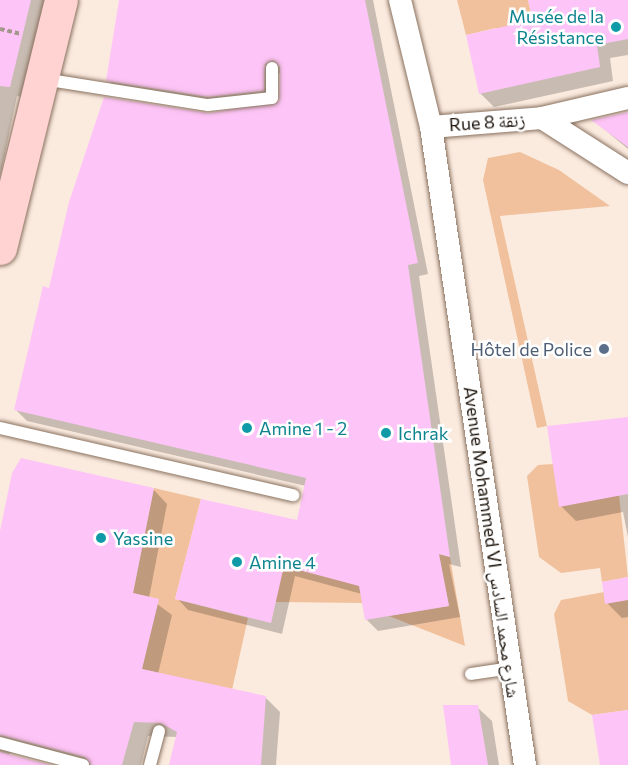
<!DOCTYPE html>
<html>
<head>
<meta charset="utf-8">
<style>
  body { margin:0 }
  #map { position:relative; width:628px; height:765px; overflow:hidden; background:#fbebdf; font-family:Commissioner,"Noto Naskh Arabic",sans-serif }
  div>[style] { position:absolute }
  .green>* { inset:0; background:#f0c19c }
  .shadow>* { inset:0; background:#0003 }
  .building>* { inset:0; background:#fdc4f7 }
  .path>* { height:4px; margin-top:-2px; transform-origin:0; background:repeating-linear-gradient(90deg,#a4978c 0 4.5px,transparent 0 7.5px) }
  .roads { filter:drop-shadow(0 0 2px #89715f) drop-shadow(0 0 2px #89715f) }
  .lane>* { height:12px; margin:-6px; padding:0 6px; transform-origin:6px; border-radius:6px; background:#fff }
  .street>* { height:22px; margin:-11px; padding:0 11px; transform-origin:11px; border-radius:11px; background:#fff }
  .secondary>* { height:33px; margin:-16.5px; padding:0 16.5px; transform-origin:16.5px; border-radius:16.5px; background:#fed3d2 }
  .dots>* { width:16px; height:16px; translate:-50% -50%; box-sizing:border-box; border:3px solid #fff; border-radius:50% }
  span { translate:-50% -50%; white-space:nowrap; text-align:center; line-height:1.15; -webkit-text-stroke:5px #fff; paint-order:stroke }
  .culture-label { font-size:18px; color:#0d838f }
  .right { translate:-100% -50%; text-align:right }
  .left { translate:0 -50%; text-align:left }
  .street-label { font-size:18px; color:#1f160e }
  .service-label { font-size:18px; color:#4e5e75 }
</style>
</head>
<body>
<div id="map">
  <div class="green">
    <div style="clip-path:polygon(457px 0,528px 0,536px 33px,496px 28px,466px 35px)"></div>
    <div style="clip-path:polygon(520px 152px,559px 170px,610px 206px,500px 216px,547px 426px,537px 428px,483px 180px,488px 158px)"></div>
    <div style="clip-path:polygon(553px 464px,619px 495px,628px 577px,602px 582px,600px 568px,561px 573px,539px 557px,527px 476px,538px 465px)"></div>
    <div style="clip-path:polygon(154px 488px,201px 499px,175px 599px,248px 618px,232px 690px,142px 669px,158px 599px,133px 593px)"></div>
    <div style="clip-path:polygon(350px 533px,450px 557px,465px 646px,389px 616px,449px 606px,440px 560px,363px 603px,276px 602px,255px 559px)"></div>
    <div style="clip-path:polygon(604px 592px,628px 600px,628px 710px,592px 715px,568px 701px,554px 614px,561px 600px)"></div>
  </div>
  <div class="shadow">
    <div style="clip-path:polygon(0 0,49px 0,26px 98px,17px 96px,0 177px)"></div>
    <div style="clip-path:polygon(evenodd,121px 0,373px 0,428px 274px,419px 276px,461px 567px,449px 564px,460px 617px,378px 631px,367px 620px,362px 594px,295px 576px,282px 634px,188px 610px,177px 598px,299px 522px,306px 486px,27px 421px,15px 409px,51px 290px,209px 115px,269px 105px,220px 107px,119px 91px,108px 80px,121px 0,282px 72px,281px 103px,274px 104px,275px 76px,282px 72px)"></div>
    <div style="clip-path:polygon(529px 0,628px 0,628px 55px,610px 58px,613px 81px,494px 107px,480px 93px,535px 22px)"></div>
    <div style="clip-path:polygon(628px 113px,628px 149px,594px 121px)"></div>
    <div style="clip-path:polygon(628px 418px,628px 537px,623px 512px,576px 521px,561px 506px)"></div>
    <div style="clip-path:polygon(153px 489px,167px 504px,149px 598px,172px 615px,158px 674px,265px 697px,280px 712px,276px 765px,171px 765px,177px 737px,148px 736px,141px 765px,74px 765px,17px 749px,8px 755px,45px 765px,0 765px,0 536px)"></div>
    <div style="clip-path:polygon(628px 578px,628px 617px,622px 618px,607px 603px)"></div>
    <div style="clip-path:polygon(477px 707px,492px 721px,499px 765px,453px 765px)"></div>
  </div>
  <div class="building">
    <div style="clip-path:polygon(0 0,31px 0,10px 87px,0 86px)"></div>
    <div style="clip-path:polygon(119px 0,365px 0,418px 263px,408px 265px,450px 557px,439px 554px,449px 606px,365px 620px,359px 586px,284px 566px,271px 623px,175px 599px,201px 499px,297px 520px,306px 478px,14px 410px,43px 286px,49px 288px,69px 202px,104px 97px,209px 113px,279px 101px,280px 67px,273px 60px,265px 64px,264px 91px,208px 97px,106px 81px)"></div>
    <div style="clip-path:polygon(528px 0,628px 0,628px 39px,597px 45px,600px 67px,479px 94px,466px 35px,533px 20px)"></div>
    <div style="clip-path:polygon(628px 112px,628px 147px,591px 120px)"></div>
    <div style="clip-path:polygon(628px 417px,628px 494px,559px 507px,547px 426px)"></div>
    <div style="clip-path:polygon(21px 458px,154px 488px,133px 593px,159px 599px,142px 669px,266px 696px,261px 765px,169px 765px,177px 732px,161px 723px,134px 722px,122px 765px,91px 765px,85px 757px,0 735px,0 531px,12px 473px)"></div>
    <div style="clip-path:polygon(628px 577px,628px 600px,605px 604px,602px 582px)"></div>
    <div style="clip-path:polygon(443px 705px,478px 705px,488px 765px,451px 765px)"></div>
    <div style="clip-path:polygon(628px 710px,628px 765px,600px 765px,592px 715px)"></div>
    <div style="clip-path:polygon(0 752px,51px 765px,0 765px)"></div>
  </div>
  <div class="path">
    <div style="left:0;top:29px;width:22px;rotate:13deg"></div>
  </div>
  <div class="roads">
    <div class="lane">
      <div style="left:43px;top:79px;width:167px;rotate:9deg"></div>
      <div style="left:208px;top:105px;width:64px;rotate:-6.2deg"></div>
      <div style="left:272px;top:98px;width:30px;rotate:-90deg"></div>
      <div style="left:0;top:428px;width:301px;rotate:12.9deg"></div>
      <div style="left:471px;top:674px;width:40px;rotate:-8.5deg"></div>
      <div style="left:0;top:743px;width:86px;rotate:14.8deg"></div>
      <div style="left:150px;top:765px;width:35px;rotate:-75deg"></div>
    </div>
    <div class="street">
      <div style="left:400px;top:0;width:131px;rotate:76.3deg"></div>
      <div style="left:431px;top:127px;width:645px;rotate:81.62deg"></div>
      <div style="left:542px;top:118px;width:102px;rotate:32.6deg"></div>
      <div style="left:431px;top:127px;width:111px;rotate:-4.6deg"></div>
      <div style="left:542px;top:118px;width:88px;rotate:-13.1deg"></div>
    </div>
    <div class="secondary">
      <div style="left:0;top:248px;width:255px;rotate:-76.2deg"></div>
    </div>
  </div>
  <div class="dots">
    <div style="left:616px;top:27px;background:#0f9aa8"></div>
    <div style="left:604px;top:349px;background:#5c6f8a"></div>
    <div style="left:247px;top:428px;background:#0f9aa8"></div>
    <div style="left:386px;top:433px;background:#0f9aa8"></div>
    <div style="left:101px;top:538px;background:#0f9aa8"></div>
    <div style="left:237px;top:562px;background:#0f9aa8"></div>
  </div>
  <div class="culture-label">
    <span class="right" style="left:604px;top:27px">Musée de la<br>Résistance</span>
    <span class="left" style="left:259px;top:428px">Amine 1 - 2</span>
    <span class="left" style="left:398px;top:433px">Ichrak</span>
    <span class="left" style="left:113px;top:538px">Yassine</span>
    <span class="left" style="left:249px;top:562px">Amine 4</span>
  </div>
  <div class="street-label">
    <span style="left:487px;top:122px;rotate:-4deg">Rue 8 زنقة</span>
    <span style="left:492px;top:542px;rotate:82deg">Avenue Mohammed VI شارع محمد السادس</span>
  </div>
  <div class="service-label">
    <span class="right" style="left:592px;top:349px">Hôtel de Police</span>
  </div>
</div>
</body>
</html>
